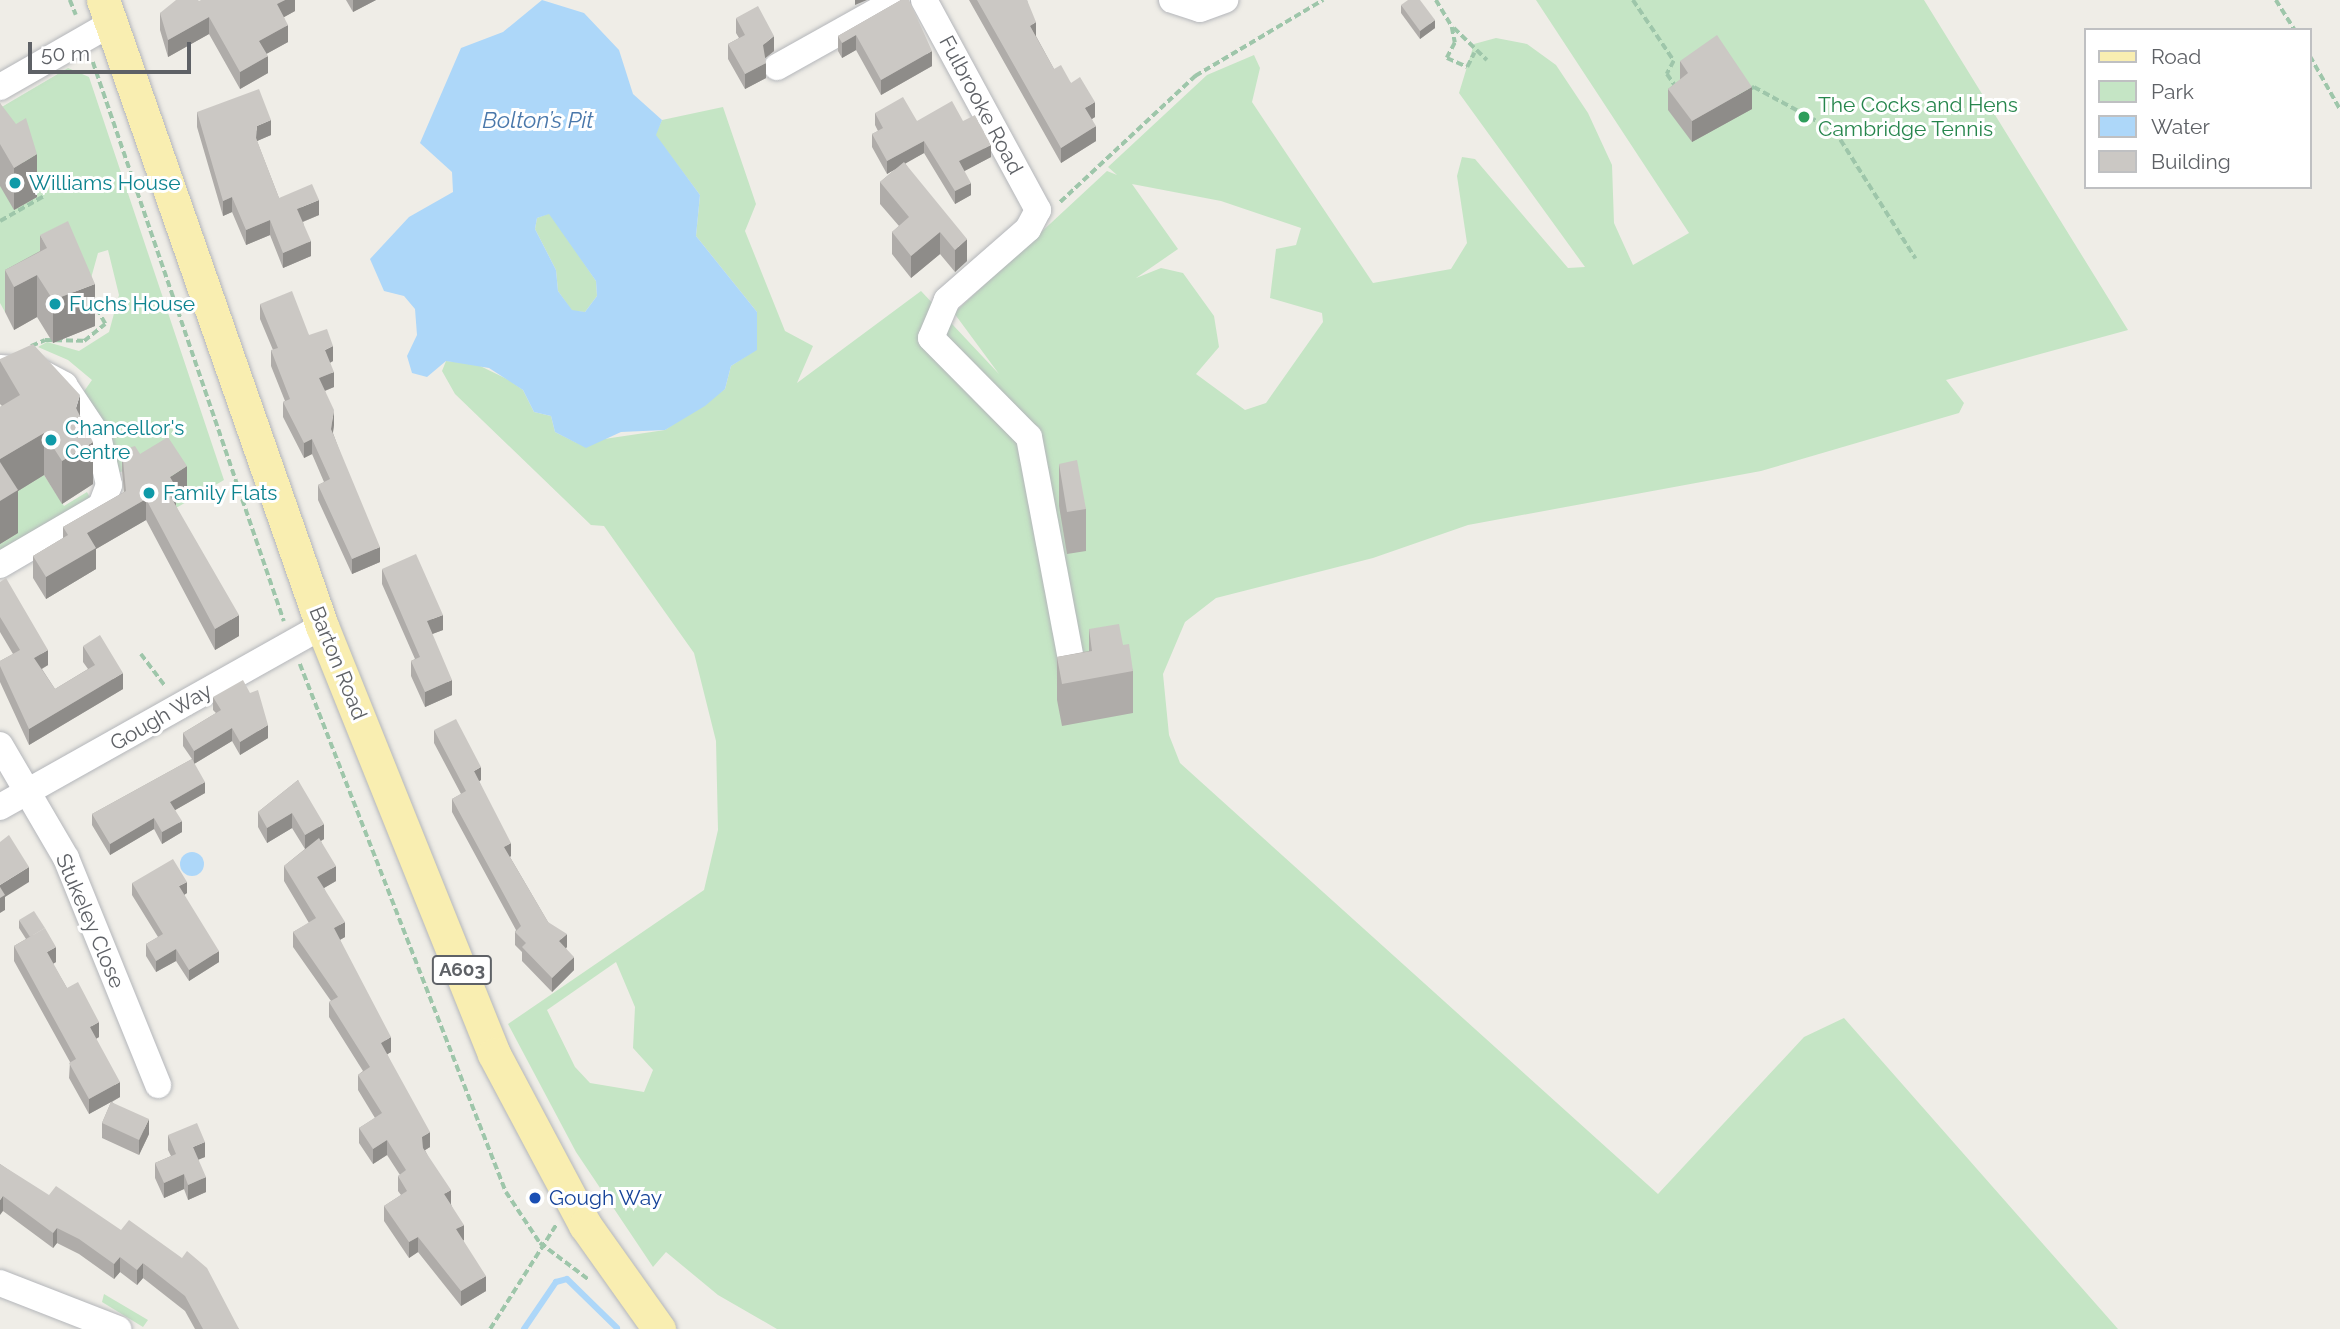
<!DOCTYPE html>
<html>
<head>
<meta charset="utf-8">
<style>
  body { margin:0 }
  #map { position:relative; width:2340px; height:1329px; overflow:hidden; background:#efede7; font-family:Raleway,sans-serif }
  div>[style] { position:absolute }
  .green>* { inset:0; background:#c5e5c5 }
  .water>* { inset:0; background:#add7f9 }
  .round { border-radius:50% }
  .stream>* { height:6px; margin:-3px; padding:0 3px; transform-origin:3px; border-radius:3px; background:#add7f9 }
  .path>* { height:3.5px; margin-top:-1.75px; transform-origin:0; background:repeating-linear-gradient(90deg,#9ec6aa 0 7px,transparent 0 10.5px) }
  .roads { filter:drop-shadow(0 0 2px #b4b6ba) drop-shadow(0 0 2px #b4b6ba) }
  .minor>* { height:26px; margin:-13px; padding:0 13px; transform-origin:13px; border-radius:13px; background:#fff }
  .major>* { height:33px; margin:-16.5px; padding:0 16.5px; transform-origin:16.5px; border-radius:16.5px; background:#f9eeb1 }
  .wall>* { inset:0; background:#afaca9 }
  .shaded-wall>* { inset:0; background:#8e8c89 }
  .building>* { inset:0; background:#cbc8c4 }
  .dots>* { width:19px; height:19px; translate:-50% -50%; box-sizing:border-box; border:4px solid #fff; border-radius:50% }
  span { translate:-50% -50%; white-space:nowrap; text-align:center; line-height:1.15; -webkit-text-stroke:6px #fff; paint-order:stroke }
  .shield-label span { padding:2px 5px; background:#fff; border:2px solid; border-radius:5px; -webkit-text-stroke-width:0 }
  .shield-label { font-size:19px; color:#5e6166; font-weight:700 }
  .street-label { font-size:21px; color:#5e6166 }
  .leisure-label { font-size:21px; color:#27864d }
  .left { translate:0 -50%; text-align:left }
  .culture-label { font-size:21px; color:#0d838f }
  .transit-label { font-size:21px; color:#164399 }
  .water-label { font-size:23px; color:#4a78ab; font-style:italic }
  .legend { position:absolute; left:2084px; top:28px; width:228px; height:161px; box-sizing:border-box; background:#fff; border:2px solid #bfc0c2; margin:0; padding:9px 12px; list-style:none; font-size:21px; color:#5e6166 }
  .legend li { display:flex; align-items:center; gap:14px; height:35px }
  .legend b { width:35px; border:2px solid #bfc0c2 }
  .scale { position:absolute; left:28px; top:42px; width:163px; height:32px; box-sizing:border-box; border:4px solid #5e6166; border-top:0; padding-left:9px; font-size:21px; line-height:24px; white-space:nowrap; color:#5e6166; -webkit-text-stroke:5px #fff; paint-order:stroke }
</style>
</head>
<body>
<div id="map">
  <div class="green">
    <div style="clip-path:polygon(evenodd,1536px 0,1924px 0,2128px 330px,1946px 380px,1964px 403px,1959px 413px,1761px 471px,1468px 525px,1373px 558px,1216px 598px,1185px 622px,1163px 674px,1169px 735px,1180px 763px,1658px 1194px,1804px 1037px,1844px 1018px,2118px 1329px,777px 1329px,718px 1295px,666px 1252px,653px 1267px,576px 1152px,508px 1024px,704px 890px,718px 830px,716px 741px,694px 653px,604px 526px,591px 525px,455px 394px,442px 371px,446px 361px,476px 364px,509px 380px,523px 390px,534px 412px,551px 416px,555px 432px,577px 443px,665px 430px,725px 389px,731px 366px,757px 349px,757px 312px,696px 236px,700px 195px,655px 135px,662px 120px,723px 107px,756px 204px,745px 231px,785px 331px,813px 346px,797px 383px,921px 291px,999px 374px,954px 313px,1107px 171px,1117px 175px,1108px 167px,1207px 75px,1254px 55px,1260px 68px,1252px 102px,1373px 283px,1451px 269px,1467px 243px,1457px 176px,1462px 157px,1475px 159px,1568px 268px,1585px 267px,1459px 93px,1474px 44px,1496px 38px,1527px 44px,1556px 65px,1588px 113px,1612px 165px,1614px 223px,1633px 265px,1689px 233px,1536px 0,1132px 184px,1221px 201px,1301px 228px,1296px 245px,1276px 249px,1270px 298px,1322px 313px,1323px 322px,1266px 403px,1245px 410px,1196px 374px,1219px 347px,1214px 316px,1183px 273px,1161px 268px,1136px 278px,1178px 249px,1132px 184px,1536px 0,616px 962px,635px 1007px,633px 1048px,653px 1070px,644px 1092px,590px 1083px,575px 1067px,547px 1010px,616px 962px)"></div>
    <div style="clip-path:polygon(68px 68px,89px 77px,224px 480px,176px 508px,129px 469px,115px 474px,82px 394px,92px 380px,68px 360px,38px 347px,47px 342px,79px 351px,109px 332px,119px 295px,108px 250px,98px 253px,90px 282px,5px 312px,0 303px,0 108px)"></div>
    <div style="clip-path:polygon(550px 213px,596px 281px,597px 296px,585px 312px,572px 311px,558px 291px,556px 270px,535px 229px,537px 218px)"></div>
    <div style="clip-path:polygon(44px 475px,64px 506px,87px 492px,93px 503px,0 559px,0 544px,18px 533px,0 501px)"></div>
    <div style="clip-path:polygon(104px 1294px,148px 1320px,143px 1327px,102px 1302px)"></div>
  </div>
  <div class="water">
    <div style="clip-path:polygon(evenodd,542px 0,584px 13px,619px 50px,633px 94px,662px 120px,656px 135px,700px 195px,696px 236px,757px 312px,757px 350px,731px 366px,725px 389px,705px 406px,665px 430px,621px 432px,586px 448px,555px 432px,551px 416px,534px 412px,523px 390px,489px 368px,446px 361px,427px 377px,412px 373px,407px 356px,417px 335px,415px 309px,404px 296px,384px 291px,370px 259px,409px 217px,453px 192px,452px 172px,420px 143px,461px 48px,503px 32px,542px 0,549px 214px,596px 281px,597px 296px,585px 312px,572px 310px,558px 291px,556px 270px,535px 229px,537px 218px,549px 214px)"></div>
    <div class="round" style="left:180px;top:852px;width:24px;height:24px"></div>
  </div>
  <div class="stream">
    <div style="left:524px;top:1329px;width:57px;rotate:-55.8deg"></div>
    <div style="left:556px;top:1282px;width:11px;rotate:-15deg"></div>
    <div style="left:567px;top:1279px;width:70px;rotate:44.4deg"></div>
  </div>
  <div class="path">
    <div style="left:70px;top:0;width:16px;rotate:68deg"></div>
    <div style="left:1436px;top:0;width:31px;rotate:59deg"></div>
    <div style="left:1452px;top:27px;width:16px;rotate:79deg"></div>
    <div style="left:1455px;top:43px;width:17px;rotate:118deg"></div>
    <div style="left:1447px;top:58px;width:22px;rotate:24deg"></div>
    <div style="left:1467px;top:67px;width:16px;rotate:-63deg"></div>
    <div style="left:1633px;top:0;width:73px;rotate:56.1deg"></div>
    <div style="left:1674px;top:61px;width:15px;rotate:118deg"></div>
    <div style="left:1667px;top:74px;width:16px;rotate:55deg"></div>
    <div style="left:2276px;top:0;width:36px;rotate:58deg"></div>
    <div style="left:1454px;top:28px;width:46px;rotate:44.1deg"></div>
    <div style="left:2310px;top:56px;width:61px;rotate:60.5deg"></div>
    <div style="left:93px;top:62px;width:591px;rotate:71.14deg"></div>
    <div style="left:1748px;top:90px;width:7px;rotate:-27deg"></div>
    <div style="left:1754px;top:87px;width:92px;rotate:28.5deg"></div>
    <div style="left:1835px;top:131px;width:151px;rotate:57.7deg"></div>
    <div style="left:1060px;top:202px;width:185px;rotate:-43deg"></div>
    <div style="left:1195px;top:76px;width:149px;rotate:-30.7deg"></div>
    <div style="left:0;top:221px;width:51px;rotate:-29.6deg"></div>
    <div style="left:31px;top:346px;width:15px;rotate:-23deg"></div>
    <div style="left:45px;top:340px;width:39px;rotate:1deg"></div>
    <div style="left:84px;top:341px;width:27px;rotate:-39deg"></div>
    <div style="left:105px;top:324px;width:25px;rotate:-119deg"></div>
    <div style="left:141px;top:654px;width:41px;rotate:52.9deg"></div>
    <div style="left:300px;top:664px;width:567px;rotate:68.69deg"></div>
    <div style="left:506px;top:1192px;width:61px;rotate:56.3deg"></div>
    <div style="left:540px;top:1243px;width:60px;rotate:36.9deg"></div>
    <div style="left:490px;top:1329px;width:123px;rotate:-57.6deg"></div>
  </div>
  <div class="roads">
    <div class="minor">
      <div style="left:924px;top:0;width:239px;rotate:61.5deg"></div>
      <div style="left:1038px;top:210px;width:21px;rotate:118deg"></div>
      <div style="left:1028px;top:229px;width:108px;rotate:138.8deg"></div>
      <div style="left:947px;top:300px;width:41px;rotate:112.8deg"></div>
      <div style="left:931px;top:338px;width:139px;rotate:45.3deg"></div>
      <div style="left:1029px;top:437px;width:243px;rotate:79.3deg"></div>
      <div style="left:1172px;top:0;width:29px;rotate:18deg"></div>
      <div style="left:1200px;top:9px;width:27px;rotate:-20deg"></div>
      <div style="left:777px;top:67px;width:137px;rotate:-29.2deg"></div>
      <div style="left:0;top:87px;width:127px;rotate:-29.8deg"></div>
      <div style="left:0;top:368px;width:38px;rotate:5deg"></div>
      <div style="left:38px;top:371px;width:30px;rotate:28deg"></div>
      <div style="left:64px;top:385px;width:61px;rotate:56.3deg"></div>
      <div style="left:98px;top:436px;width:50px;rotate:77.3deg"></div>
      <div style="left:109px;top:485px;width:22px;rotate:111deg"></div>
      <div style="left:101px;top:506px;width:117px;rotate:149.7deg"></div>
      <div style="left:0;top:745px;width:131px;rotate:59.7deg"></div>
      <div style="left:66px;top:858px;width:245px;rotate:67.9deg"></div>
      <div style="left:0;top:807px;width:369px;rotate:-29.3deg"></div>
      <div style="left:0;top:1283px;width:127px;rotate:21.3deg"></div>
    </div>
    <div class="major">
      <div style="left:103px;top:0;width:663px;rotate:70.72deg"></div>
      <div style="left:322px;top:626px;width:461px;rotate:68.1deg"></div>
      <div style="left:494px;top:1054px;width:194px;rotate:62deg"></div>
      <div style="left:585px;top:1225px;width:128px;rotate:54.6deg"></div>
    </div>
  </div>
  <div class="wall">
    <div style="clip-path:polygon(295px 0,295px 11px,284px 17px,288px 42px,266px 54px,268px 73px,240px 89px,209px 34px,168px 57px,160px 30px,160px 13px,199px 1px)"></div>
    <div style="clip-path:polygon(346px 0,376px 0,353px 12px)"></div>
    <div style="clip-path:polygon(901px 0,932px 66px,881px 95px,856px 50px,842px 58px,838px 51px,838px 36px)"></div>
    <div style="clip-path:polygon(969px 0,1027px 0,1036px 36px,1054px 69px,1071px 83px,1095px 117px,1092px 119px,1096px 141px,1061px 163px)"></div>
    <div style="clip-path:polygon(1401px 5px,1435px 28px,1420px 39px,1401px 13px)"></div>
    <div style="clip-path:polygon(736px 18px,774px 51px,765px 58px,766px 78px,745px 89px,728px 59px,728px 44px,739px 38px,736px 33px)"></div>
    <div style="clip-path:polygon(1680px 61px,1752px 109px,1692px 142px,1668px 110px,1668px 89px,1680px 80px)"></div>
    <div style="clip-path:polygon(0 103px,37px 197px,14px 210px,0 186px)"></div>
    <div style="clip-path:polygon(197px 112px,271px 135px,257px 141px,279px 198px,319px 215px,303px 222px,311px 256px,283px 268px,270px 235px,246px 245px,232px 212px,223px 216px,197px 127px)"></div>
    <div style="clip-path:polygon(875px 113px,917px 121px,963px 121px,991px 157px,964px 171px,971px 195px,955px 204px,924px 153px,905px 163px,967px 261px,955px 272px,940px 254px,911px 278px,892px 254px,892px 232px,899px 226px,880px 204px,880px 182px,898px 167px,887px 174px,872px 147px,872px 134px,878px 131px,875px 125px)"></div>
    <div style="clip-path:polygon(40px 235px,95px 326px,53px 343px,37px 317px,14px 330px,5px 312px,5px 270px,40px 251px)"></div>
    <div style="clip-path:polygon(260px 304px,309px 335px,333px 361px,330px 363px,334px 387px,325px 391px,334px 425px,333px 433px,380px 562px,352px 574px,318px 500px,318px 485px,324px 482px,312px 454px,304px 458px,283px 417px,283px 402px,285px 401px,271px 366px,271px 350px,273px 350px,260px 319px)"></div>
    <div style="clip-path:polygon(0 359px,80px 416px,93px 484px,62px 504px,44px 475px,18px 491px,18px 533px,0 544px,0 407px,2px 406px,0 404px)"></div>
    <div style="clip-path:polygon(122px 450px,140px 454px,187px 488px,176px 494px,176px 506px,239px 636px,215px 650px,146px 520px,96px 549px,96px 569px,46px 599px,33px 578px,33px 556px,63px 538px,63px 527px,124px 492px,122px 471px)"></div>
    <div style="clip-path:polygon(1059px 464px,1086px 509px,1086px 551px,1067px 554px,1059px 506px)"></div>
    <div style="clip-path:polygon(382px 569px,443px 630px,432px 634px,452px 695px,425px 707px,411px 676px,411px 661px,415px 659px,382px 584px)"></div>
    <div style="clip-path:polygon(0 582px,48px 665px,42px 669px,55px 689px,88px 669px,83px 662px,83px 646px,123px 689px,29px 745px,0 682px,0 661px,13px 654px,0 632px)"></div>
    <div style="clip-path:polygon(1089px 629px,1123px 645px,1133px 671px,1133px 713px,1062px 726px,1057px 700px,1057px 657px,1089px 651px)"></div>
    <div style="clip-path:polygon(213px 697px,268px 738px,240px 755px,232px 741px,194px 764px,205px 793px,175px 810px,182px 832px,162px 844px,154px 829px,110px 855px,92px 825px,92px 814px,192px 759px,183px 746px,183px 733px,216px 713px,213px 710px)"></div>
    <div style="clip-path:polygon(434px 730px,481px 780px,479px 781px,511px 856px,510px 857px,548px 922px,567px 947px,566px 948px,574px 970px,552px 992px,522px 961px,522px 952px,515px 945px,515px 932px,516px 930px,452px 812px,452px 799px,461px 794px,434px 743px)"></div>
    <div style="clip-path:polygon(298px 780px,324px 839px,321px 841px,336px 881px,324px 888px,345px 937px,340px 940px,391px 1052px,387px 1054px,430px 1147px,425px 1150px,451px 1204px,464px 1240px,463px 1240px,486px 1291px,461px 1306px,418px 1252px,409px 1258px,384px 1221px,384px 1206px,401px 1195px,398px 1191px,398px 1176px,400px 1175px,387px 1155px,373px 1164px,359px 1143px,359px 1128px,375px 1118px,358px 1090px,358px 1075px,363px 1071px,329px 1017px,329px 1002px,331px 1001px,293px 947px,293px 932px,309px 923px,284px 881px,284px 866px,305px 849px,292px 828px,267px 843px,258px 827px,258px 812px)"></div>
    <div style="clip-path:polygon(132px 883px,187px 893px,184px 895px,219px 962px,189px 981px,176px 961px,156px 972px,146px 956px,146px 944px,158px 937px,132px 895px)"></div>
    <div style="clip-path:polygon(19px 920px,56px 962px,53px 964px,67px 988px,99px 1037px,96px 1039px,120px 1097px,112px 1102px,149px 1134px,139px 1155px,102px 1138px,102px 1123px,111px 1102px,89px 1114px,69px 1078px,70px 1062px,14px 961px,14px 946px,26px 939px,19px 928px)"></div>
    <div style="clip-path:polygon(168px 1135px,205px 1157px,198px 1159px,206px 1192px,188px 1200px,184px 1189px,164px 1198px,155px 1178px,155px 1163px,171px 1156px,168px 1150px)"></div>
    <div style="clip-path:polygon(0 1164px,239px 1329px,195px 1329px,185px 1311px,143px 1278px,137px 1285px,120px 1272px,114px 1279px,79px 1254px,57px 1243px,53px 1248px,3px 1211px)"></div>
  </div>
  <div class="shaded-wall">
    <div style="clip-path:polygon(285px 0,295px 0,295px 11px,277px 21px,277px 4px)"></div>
    <div style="clip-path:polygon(353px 0,376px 0,353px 12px)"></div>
    <div style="clip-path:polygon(855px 0,867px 0,855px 5px)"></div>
    <div style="clip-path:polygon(209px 17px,209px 34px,168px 57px,168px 40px)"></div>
    <div style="clip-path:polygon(1435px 20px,1435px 28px,1420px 39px,1420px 31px)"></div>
    <div style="clip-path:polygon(1036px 22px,1036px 37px,1030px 26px)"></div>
    <div style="clip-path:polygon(288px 25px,288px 42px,259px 58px,259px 41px)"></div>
    <div style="clip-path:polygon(856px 35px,856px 50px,842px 58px,842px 43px)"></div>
    <div style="clip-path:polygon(774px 36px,774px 51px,763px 60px,763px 45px)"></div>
    <div style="clip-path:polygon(932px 51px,932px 66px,881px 95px,881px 80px)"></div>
    <div style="clip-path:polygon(268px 56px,268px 73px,240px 89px,240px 72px)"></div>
    <div style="clip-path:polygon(766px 63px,766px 78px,745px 89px,745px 74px)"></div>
    <div style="clip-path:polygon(1752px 87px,1752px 109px,1692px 142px,1692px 121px)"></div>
    <div style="clip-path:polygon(1095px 102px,1095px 117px,1085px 123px,1085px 108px)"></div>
    <div style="clip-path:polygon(271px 120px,271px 135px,257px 141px,256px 138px,257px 126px)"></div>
    <div style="clip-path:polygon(1096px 126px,1096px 141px,1061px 163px,1061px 148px)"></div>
    <div style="clip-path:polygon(924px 141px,924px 153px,887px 174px,887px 161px)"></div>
    <div style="clip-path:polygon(991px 145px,991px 157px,959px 174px,959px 161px)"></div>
    <div style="clip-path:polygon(37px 154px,37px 197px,14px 210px,14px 168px)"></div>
    <div style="clip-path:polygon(971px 183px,971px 195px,955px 204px,955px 191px)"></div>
    <div style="clip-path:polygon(232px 197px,232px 212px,223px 216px,223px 201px)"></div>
    <div style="clip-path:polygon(319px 200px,319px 215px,297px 224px,297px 209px)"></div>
    <div style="clip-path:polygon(270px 220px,270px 235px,246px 245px,246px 230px)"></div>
    <div style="clip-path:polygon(940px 232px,940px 254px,911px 278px,911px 256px)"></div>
    <div style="clip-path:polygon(967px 239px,967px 261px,955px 272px,955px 250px)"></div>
    <div style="clip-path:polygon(311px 241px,311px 256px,283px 268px,283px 253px)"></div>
    <div style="clip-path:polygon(37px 275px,37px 317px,14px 330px,14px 287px)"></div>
    <div style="clip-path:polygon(95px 284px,95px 326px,53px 343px,53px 300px)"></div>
    <div style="clip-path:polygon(333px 346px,333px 361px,325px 365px,325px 350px)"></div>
    <div style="clip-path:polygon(334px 372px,334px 387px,319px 393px,319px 378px)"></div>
    <div style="clip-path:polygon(80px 395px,80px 438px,76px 408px)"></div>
    <div style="clip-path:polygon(334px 410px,334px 425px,331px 444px,331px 429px)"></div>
    <div style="clip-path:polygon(44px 433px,44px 475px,18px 491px,18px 533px,0 544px,0 459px)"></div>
    <div style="clip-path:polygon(312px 439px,312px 454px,304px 458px,304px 443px)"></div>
    <div style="clip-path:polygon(93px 442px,93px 484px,62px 504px,62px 461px)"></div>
    <div style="clip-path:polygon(187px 466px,187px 488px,176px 494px,176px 508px,168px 492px,170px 477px)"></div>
    <div style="clip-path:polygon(146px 499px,146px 520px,96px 549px,96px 569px,46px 599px,46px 577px,87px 533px)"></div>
    <div style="clip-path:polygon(380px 547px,380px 562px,352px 574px,352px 559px)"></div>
    <div style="clip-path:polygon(239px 615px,239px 636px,215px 650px,215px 629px)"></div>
    <div style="clip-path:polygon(443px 615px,443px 630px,427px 636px,427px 621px)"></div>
    <div style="clip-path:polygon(48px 650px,48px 665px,34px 673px,34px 658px)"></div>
    <div style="clip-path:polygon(123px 673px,123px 689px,29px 745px,29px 729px)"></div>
    <div style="clip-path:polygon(452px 680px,452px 695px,425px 707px,425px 692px)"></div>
    <div style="clip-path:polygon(268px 725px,268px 738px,240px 755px,240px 742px)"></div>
    <div style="clip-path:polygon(232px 728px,232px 741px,194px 764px,194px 751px)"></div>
    <div style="clip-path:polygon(481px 767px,481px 780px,474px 784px,474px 771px)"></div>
    <div style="clip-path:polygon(205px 782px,205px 793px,170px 813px,170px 802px)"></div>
    <div style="clip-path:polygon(292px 813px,292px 828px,267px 843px,267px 828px)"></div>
    <div style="clip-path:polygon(154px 818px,154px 829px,110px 855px,110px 844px)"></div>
    <div style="clip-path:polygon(182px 821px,182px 832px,162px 844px,162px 832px)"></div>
    <div style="clip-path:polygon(324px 824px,324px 839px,305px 850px,305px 835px)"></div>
    <div style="clip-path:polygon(511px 843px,511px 856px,504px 860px,504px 847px)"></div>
    <div style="clip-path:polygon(336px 866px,336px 881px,317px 892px,317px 877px)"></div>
    <div style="clip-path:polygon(29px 867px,29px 882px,5px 897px,5px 910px,0 913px,0 885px)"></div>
    <div style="clip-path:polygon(187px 882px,187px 893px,179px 898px,179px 886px)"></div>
    <div style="clip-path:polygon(345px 922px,345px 937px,334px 943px,334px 928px)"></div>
    <div style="clip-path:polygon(567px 934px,567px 947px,559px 954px,559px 941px)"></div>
    <div style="clip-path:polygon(56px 947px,56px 962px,47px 967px,47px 952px)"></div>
    <div style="clip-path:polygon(176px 949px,176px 961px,156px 972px,156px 961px)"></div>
    <div style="clip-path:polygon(219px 951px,219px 962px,189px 981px,189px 970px)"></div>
    <div style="clip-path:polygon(574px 957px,574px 970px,552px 992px,552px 978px)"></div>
    <div style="clip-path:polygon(99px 1022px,99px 1037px,90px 1042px,90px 1027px)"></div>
    <div style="clip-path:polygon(391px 1037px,391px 1052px,381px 1058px,381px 1043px)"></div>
    <div style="clip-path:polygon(120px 1082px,120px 1097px,89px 1114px,89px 1099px)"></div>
    <div style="clip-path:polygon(149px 1119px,149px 1134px,139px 1155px,139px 1140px)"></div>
    <div style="clip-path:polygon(430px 1132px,430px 1147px,422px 1152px,422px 1137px)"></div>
    <div style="clip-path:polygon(387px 1140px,387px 1155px,373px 1164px,373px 1149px)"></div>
    <div style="clip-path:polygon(205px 1142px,205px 1157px,193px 1162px,193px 1147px)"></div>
    <div style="clip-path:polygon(184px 1174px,184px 1189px,164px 1198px,164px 1183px)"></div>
    <div style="clip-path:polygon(206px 1177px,206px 1192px,188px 1200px,188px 1185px)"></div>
    <div style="clip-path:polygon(451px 1190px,451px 1205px,444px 1194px)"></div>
    <div style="clip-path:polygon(3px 1196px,3px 1211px,0 1215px,0 1200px)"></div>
    <div style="clip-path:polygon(464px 1225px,464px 1240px,456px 1245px,456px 1229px)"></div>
    <div style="clip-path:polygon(57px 1228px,57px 1243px,53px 1248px,53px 1233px)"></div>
    <div style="clip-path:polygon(418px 1237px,418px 1252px,409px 1258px,409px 1242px)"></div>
    <div style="clip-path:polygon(120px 1257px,120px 1272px,114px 1279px,114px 1264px)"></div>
    <div style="clip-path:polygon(143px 1263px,143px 1278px,137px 1285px,137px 1270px)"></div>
    <div style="clip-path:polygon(486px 1276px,486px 1291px,461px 1306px,461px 1291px)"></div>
  </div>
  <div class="building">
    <div style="clip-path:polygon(176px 0,198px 0,199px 1px,201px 0,285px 0,277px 4px,288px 25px,259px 41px,268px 56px,240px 72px,209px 17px,168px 40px,160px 13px)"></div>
    <div style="clip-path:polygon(901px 0,909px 0,932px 51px,881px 80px,856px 35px,842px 43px,838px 36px)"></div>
    <div style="clip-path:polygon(977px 0,1027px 0,1036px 22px,1030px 26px,1054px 69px,1061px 65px,1071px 83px,1080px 77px,1095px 102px,1085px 108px,1096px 126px,1061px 148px)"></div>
    <div style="clip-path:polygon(1408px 0,1420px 0,1435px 20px,1420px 31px,1401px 5px)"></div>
    <div style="clip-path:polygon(758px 6px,774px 36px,763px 45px,766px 63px,745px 74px,728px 44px,745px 35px,736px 18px)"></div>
    <div style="clip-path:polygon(1717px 35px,1752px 87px,1692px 121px,1668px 89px,1688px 73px,1680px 61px)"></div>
    <div style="clip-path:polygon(259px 89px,271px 120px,257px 126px,256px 138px,279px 198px,312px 184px,319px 200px,297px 209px,311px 241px,283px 253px,270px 220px,246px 230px,232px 197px,223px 201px,197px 112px)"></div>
    <div style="clip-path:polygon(903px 97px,917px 121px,952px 101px,963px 121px,975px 115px,991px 145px,959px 161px,971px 183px,955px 191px,924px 141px,887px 161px,872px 134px,883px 128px,875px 113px)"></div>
    <div style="clip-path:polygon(0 103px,16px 124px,26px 118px,37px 154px,14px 168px,0 144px)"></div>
    <div style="clip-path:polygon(904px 162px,967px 239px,955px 250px,940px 232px,911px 256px,892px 232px,909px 217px,880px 182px)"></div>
    <div style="clip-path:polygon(68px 221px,95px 284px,53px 300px,37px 275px,14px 287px,5px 270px,47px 248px,40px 235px)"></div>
    <div style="clip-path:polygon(292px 291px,309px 335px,327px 329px,333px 346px,325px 350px,334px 372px,319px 378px,334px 410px,331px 429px,380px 547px,352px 559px,318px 485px,330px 479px,312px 439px,304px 443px,283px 402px,290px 399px,271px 350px,278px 348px,260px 304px)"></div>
    <div style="clip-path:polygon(33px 344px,80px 395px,76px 408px,93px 442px,62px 461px,44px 433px,0 459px,0 407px,20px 395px,0 361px,0 359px)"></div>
    <div style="clip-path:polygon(168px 437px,187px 466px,170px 477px,176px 487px,168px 492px,239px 615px,215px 629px,146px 499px,87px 533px,96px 548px,46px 577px,33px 556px,68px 535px,63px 527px,126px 491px,122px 450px,135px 446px,140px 454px)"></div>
    <div style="clip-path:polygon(1077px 460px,1086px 509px,1067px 512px,1059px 464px)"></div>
    <div style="clip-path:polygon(0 462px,18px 490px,0 501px)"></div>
    <div style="clip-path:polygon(416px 554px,443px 615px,427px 621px,452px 680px,425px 692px,411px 661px,420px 657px,382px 569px)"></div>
    <div style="clip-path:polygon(6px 578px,48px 650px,34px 658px,55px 689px,95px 665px,83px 646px,100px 635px,123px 673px,29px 729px,0 666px,0 661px,20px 650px,0 617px,0 582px)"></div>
    <div style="clip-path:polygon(1119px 624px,1123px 645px,1129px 644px,1133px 671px,1062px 684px,1057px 657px,1092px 651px,1089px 629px)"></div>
    <div style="clip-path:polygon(243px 680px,250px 693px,258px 690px,268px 725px,240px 742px,232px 728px,194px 751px,183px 733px,221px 710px,213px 697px)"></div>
    <div style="clip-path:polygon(456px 719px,481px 767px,474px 771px,511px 843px,504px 847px,548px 922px,567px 934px,559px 941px,574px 957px,552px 978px,522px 947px,526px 943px,515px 932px,521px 926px,452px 799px,466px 791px,434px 730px)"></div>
    <div style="clip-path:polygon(192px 759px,205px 782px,170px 802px,182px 821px,162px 832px,154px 818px,110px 844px,92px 814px)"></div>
    <div style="clip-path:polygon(298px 780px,324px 824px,305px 835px,292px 813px,267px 828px,258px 812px)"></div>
    <div style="clip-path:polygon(9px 835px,29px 867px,0 885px,0 842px)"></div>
    <div style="clip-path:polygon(319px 838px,336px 866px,317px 877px,345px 922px,334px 928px,391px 1037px,381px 1043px,430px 1132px,422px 1137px,423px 1148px,451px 1190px,444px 1194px,464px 1225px,456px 1229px,486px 1276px,461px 1291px,418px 1237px,409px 1242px,384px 1206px,407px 1191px,398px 1176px,406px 1170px,387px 1140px,373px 1149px,359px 1128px,382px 1113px,358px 1075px,370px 1067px,329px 1002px,338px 997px,293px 932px,316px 918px,284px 866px)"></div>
    <div style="clip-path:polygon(173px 859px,187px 882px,179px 886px,219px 951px,189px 970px,176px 949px,156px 961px,146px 944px,163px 934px,132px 883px)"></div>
    <div style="clip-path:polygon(0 887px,5px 895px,0 898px)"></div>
    <div style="clip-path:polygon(34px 911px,45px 928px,30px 937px,19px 920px)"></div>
    <div style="clip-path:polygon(45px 928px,56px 947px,47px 952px,67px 988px,78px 982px,99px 1022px,90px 1027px,120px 1082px,89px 1099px,69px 1063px,76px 1059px,14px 946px)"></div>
    <div style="clip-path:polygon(111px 1102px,149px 1119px,139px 1140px,102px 1123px)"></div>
    <div style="clip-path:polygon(197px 1123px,205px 1142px,193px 1147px,206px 1177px,188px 1185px,184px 1174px,164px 1183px,155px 1163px,176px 1154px,168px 1135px)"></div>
    <div style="clip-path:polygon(0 1164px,49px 1195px,56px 1186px,121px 1230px,129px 1220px,182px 1258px,187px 1251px,207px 1268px,239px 1329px,203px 1329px,185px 1296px,143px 1263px,137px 1270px,120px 1257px,114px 1264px,79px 1239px,57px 1228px,53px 1233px,3px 1196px,0 1200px)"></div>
  </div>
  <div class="dots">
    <div style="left:1804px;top:117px;background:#2e9e5b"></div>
    <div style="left:15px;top:183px;background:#0f9aa8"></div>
    <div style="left:55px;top:304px;background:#0f9aa8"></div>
    <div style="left:51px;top:440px;background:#0f9aa8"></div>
    <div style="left:149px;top:493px;background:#0f9aa8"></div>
    <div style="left:535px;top:1198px;background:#1a4fb4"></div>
  </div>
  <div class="shield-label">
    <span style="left:462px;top:970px">A603</span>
  </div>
  <div class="street-label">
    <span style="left:981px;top:105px;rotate:62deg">Fulbrooke Road</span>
    <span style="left:338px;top:663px;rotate:68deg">Barton Road</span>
    <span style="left:161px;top:717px;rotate:-30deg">Gough Way</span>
    <span style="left:90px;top:921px;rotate:67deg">Stukeley Close</span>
  </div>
  <div class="leisure-label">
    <span class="left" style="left:1818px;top:117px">The Cocks and Hens<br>Cambridge Tennis</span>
  </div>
  <div class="culture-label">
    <span class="left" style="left:29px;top:183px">Williams House</span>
    <span class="left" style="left:69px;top:304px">Fuchs House</span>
    <span class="left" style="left:65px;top:440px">Chancellor's<br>Centre</span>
    <span class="left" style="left:163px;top:493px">Family Flats</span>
  </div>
  <div class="transit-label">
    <span class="left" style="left:549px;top:1198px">Gough Way</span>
  </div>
  <div class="water-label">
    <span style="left:538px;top:120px">Bolton’s Pit</span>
  </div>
  <ul class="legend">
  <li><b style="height:9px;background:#f9eeb1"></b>Road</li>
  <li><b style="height:19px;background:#c5e5c5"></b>Park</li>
  <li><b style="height:19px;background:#add7f9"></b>Water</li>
  <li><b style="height:19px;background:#cbc8c4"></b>Building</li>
  </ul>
  <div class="scale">50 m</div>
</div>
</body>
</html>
